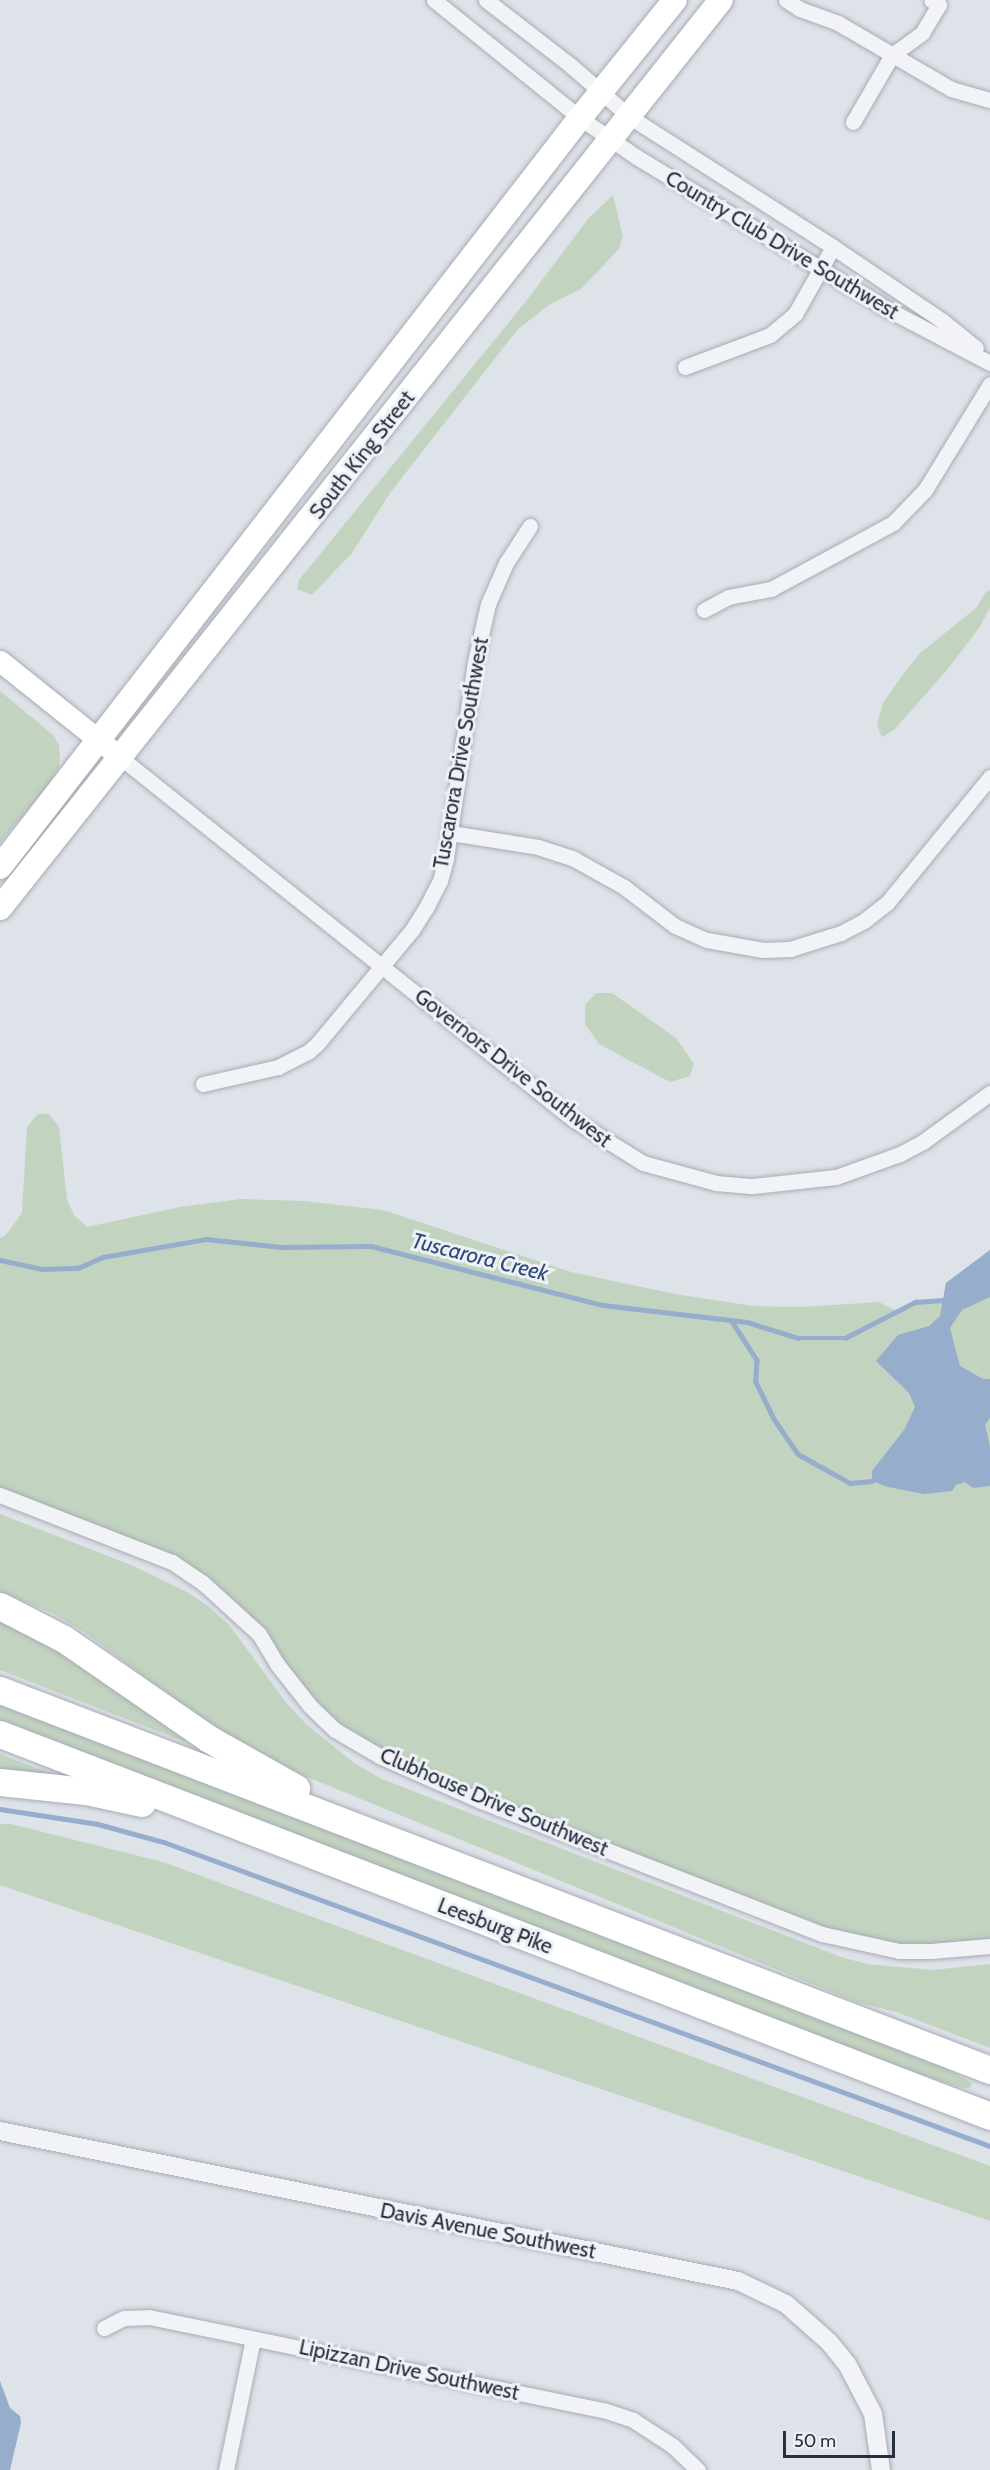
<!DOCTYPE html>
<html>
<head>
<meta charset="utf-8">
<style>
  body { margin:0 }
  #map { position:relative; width:990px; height:2470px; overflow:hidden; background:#dee2e9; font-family:Cabin,sans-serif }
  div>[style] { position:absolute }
  .green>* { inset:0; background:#c2d3bf }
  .water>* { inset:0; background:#96adcb }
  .stream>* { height:4.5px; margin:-2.25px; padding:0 2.25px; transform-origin:2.25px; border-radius:2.25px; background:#96adcb }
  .roads { filter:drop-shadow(0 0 2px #a7acb6) drop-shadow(0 0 2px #a7acb6) }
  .minor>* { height:15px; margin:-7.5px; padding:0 7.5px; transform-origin:7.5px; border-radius:7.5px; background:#f1f3f7 }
  .tertiary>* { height:18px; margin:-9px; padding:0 9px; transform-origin:9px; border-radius:9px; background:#f1f3f7 }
  .secondary>* { height:21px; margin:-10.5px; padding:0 10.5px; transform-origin:10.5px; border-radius:10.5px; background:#fff }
  .trunk>* { height:24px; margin:-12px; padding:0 12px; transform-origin:12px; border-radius:12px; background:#fff }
  .motorway>* { height:27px; margin:-13.5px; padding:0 13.5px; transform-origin:13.5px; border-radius:13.5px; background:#fff }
  span { translate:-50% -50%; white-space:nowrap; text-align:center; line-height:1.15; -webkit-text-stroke:6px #eef1f6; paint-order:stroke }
  .street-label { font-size:21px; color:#262e40 }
  .water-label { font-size:22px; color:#2e4a77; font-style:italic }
  .scale { position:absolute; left:783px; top:2431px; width:112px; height:27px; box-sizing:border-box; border:3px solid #262e40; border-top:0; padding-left:8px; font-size:18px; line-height:21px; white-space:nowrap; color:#262e40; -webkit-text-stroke:4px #eef1f6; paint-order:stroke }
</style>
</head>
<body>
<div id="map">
  <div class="green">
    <div style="clip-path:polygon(613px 195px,623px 237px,618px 250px,581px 289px,549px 305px,517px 330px,390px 493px,352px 553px,312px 595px,297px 589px,299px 580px,527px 300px,588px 219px)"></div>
    <div style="clip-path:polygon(990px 590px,990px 608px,979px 628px,947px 670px,894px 730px,882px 737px,877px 725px,883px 703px,899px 680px,919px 654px,976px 608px,986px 592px)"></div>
    <div style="clip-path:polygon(0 691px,53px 735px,59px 745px,60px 755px,59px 767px,49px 784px,0 843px)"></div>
    <div style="clip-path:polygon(596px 993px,612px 993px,676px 1038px,694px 1064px,690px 1076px,670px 1082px,599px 1044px,585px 1024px,585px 1005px)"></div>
    <div style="clip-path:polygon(38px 1114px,49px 1114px,59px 1127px,67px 1200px,74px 1215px,87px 1227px,180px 1207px,241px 1199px,303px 1201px,383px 1210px,571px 1272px,675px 1294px,753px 1306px,803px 1307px,879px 1302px,896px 1311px,915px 1302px,943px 1300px,946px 1283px,990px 1250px,990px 1946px,857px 1943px,381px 1757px,310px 1706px,277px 1664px,203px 1583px,0 1495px,0 1238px,6px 1235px,22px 1213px,27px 1127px)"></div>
    <div style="clip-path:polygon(0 1514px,131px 1565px,189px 1593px,209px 1607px,230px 1626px,285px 1701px,306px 1724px,354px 1763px,382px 1779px,841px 1957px,867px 1964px,933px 1970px,990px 1964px,990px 2048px,896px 2012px,856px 2002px,283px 1767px,203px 1720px,84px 1632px,52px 1613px,0 1592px)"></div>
    <div style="clip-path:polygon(0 1613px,26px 1624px,206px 1750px,0 1670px)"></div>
    <div style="clip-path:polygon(0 1699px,928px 2058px,972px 2083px,970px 2088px,964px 2088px,876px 2063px,0 1728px)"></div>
    <div style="clip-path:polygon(0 1754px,88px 1788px,0 1778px)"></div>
    <div style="clip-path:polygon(0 1824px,11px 1824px,163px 1862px,990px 2166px,990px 2221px,0 1885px)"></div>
  </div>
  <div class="water">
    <div style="clip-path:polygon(990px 1250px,990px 1297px,962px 1310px,950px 1328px,960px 1366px,983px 1379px,990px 1379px,990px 1418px,985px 1425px,990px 1446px,990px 1486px,973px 1488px,965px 1482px,956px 1485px,952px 1491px,924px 1494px,888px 1487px,872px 1481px,872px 1471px,904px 1430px,915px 1407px,909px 1393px,876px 1361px,898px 1335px,929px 1326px,940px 1316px,946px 1283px)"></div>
    <div style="clip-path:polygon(0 2381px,10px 2408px,20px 2416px,21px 2423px,10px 2470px,0 2470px)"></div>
  </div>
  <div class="stream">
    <div style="left:0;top:1260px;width:43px;rotate:12.1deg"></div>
    <div style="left:42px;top:1269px;width:36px;rotate:-2deg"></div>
    <div style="left:78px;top:1268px;width:27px;rotate:-24deg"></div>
    <div style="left:103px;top:1257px;width:105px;rotate:-9.9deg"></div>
    <div style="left:206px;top:1239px;width:75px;rotate:6.1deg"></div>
    <div style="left:281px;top:1247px;width:90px;rotate:-0.6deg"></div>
    <div style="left:371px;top:1246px;width:239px;rotate:14.3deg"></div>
    <div style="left:603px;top:1305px;width:145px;rotate:6.7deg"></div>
    <div style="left:747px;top:1322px;width:53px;rotate:17.4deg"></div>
    <div style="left:798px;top:1338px;width:47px"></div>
    <div style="left:845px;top:1338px;width:79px;rotate:-27.2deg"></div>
    <div style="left:915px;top:1302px;width:28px;rotate:-4deg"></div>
    <div style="left:731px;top:1320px;width:48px;rotate:57deg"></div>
    <div style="left:757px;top:1360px;width:22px;rotate:93deg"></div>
    <div style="left:756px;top:1382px;width:41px;rotate:64.1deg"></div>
    <div style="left:774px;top:1419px;width:42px;rotate:55.6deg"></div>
    <div style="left:798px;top:1454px;width:60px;rotate:29.1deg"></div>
    <div style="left:850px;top:1483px;width:22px;rotate:-5deg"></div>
    <div style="left:0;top:1809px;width:99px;rotate:8.7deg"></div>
    <div style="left:98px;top:1824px;width:68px;rotate:15.3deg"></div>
    <div style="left:164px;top:1842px;width:880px;rotate:20.21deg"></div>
  </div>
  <div class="roads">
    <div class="minor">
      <div style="left:434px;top:0;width:188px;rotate:38.9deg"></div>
      <div style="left:580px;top:118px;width:67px;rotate:34.6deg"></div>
      <div style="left:635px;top:156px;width:295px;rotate:31.3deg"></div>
      <div style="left:887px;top:309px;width:116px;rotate:27.7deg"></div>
      <div style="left:486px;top:0;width:106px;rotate:37.7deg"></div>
      <div style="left:570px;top:65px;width:79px;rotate:40.9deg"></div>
      <div style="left:630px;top:117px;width:241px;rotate:32.6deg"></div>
      <div style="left:833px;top:247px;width:134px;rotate:34deg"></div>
      <div style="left:944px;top:322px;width:41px;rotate:39.1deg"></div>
      <div style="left:786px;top:0;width:17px;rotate:33deg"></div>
      <div style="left:800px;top:9px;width:40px;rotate:20.2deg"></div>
      <div style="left:838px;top:23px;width:131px;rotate:30.3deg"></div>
      <div style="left:951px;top:89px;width:41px;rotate:15.8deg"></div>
      <div style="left:853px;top:122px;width:78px;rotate:-59.8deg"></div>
      <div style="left:892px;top:55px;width:37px;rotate:-36deg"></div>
      <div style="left:922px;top:33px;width:33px;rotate:-59deg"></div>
      <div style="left:939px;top:5px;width:9px;rotate:-148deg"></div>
      <div style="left:685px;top:367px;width:91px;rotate:-20.6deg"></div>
      <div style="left:770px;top:335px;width:33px;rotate:-40deg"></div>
      <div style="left:795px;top:314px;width:77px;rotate:-60.4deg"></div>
      <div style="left:704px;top:610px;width:27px;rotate:-28deg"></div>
      <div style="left:728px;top:597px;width:44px;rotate:-10.5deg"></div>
      <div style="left:771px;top:589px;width:139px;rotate:-28.4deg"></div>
      <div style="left:893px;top:523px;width:46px;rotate:-45.9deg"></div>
      <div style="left:925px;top:490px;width:124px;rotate:-58.5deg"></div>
      <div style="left:121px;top:758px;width:580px;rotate:38.63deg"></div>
      <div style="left:574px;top:1120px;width:81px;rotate:31.9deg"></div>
      <div style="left:643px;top:1163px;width:76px;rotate:15.3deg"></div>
      <div style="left:716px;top:1183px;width:37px;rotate:5deg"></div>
      <div style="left:753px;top:1186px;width:83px;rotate:-6.2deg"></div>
      <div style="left:836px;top:1177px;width:68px;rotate:-19.8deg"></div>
      <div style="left:900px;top:1154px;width:27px;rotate:-28deg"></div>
      <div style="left:924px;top:1141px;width:82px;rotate:-36deg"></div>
      <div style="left:451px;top:833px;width:88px;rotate:9.1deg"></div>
      <div style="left:538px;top:847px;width:38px;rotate:18deg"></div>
      <div style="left:574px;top:859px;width:57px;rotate:29.2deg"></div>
      <div style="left:624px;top:887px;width:64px;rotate:37.4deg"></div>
      <div style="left:675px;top:926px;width:35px;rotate:24deg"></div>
      <div style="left:707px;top:940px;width:57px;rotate:10.1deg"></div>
      <div style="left:763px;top:950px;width:27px;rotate:-2deg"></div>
      <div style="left:790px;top:949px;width:53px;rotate:-17.4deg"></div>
      <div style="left:841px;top:933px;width:27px;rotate:-28deg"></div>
      <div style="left:865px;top:920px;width:28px;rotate:-38deg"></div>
      <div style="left:887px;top:903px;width:163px;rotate:-50.7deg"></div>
      <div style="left:203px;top:1084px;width:77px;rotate:-12.8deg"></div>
      <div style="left:278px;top:1067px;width:34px;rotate:-27deg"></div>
      <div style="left:308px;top:1052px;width:12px;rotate:-42deg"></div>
      <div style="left:317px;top:1044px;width:148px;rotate:-50.2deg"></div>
      <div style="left:412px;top:930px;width:26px;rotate:-58deg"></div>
      <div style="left:426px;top:908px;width:30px;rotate:-63deg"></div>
      <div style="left:440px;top:881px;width:24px;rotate:-75deg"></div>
      <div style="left:446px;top:858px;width:198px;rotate:-81.6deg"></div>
      <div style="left:475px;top:662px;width:59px;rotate:-77.4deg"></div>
      <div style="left:488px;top:604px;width:45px;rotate:-66.3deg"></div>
      <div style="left:506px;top:563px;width:44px;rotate:-57deg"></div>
      <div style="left:0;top:1495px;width:185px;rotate:21.3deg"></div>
      <div style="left:172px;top:1562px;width:37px;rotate:34deg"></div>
      <div style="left:203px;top:1583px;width:76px;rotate:42.3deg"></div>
      <div style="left:259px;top:1634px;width:35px;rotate:59deg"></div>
      <div style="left:277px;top:1664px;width:53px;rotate:51.8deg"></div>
      <div style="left:310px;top:1706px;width:35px;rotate:44deg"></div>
      <div style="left:335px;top:1730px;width:53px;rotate:30.4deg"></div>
      <div style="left:381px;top:1757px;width:109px;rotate:23.7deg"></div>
      <div style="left:481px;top:1801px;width:366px;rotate:21.3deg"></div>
      <div style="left:822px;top:1934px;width:79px;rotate:12.4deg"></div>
      <div style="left:899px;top:1951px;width:32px"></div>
      <div style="left:931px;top:1951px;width:59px;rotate:-4.8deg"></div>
      <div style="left:104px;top:2328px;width:22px;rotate:-27deg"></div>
      <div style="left:124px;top:2318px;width:25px;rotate:-2deg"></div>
      <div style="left:149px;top:2317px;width:463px;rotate:11.6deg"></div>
      <div style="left:603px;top:2410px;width:32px;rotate:18deg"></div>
      <div style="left:633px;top:2420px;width:48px;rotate:33deg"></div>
      <div style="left:673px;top:2446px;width:35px;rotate:44deg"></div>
      <div style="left:226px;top:2470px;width:134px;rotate:-78.4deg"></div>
    </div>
    <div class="tertiary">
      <div style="left:0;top:2131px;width:753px;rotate:11.49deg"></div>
      <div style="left:738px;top:2281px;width:53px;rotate:25.6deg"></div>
      <div style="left:786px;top:2304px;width:57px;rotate:41.5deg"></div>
      <div style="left:829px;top:2342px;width:28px;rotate:51deg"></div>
      <div style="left:847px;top:2364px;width:56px;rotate:62.5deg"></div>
      <div style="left:873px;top:2414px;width:57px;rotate:81.9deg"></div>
    </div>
    <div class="secondary">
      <div style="left:0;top:661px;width:155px;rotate:38.7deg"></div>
    </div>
    <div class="trunk">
      <div style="left:0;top:867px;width:947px;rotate:-52.25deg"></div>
      <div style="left:580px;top:118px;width:151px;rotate:-51.2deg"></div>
      <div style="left:0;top:908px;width:1159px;rotate:-51.55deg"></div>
    </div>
    <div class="motorway">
      <div style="left:0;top:1606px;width:72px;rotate:27.3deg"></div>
      <div style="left:64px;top:1639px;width:176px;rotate:34.6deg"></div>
      <div style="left:209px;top:1739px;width:100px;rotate:29.4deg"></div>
      <div style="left:0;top:1690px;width:1060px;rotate:21deg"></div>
      <div style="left:0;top:1734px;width:1061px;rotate:21.1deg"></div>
      <div style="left:0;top:1782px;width:86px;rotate:6deg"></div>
      <div style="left:86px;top:1791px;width:57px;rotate:12.1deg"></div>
    </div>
  </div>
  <div class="street-label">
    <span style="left:782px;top:245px;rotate:31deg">Country Club Drive Southwest</span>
    <span style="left:362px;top:455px;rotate:-52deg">South King Street</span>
    <span style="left:461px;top:753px;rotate:-80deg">Tuscarora Drive Southwest</span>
    <span style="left:513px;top:1068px;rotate:38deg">Governors Drive Southwest</span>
    <span style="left:494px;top:1802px;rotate:23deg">Clubhouse Drive Southwest</span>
    <span style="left:495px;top:1926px;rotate:21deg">Leesburg Pike</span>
    <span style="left:488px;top:2231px;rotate:11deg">Davis Avenue Southwest</span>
    <span style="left:409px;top:2370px;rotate:12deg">Lipizzan Drive Southwest</span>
  </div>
  <div class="water-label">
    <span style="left:480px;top:1257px;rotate:14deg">Tuscarora Creek</span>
  </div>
  <div class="scale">50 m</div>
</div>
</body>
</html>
